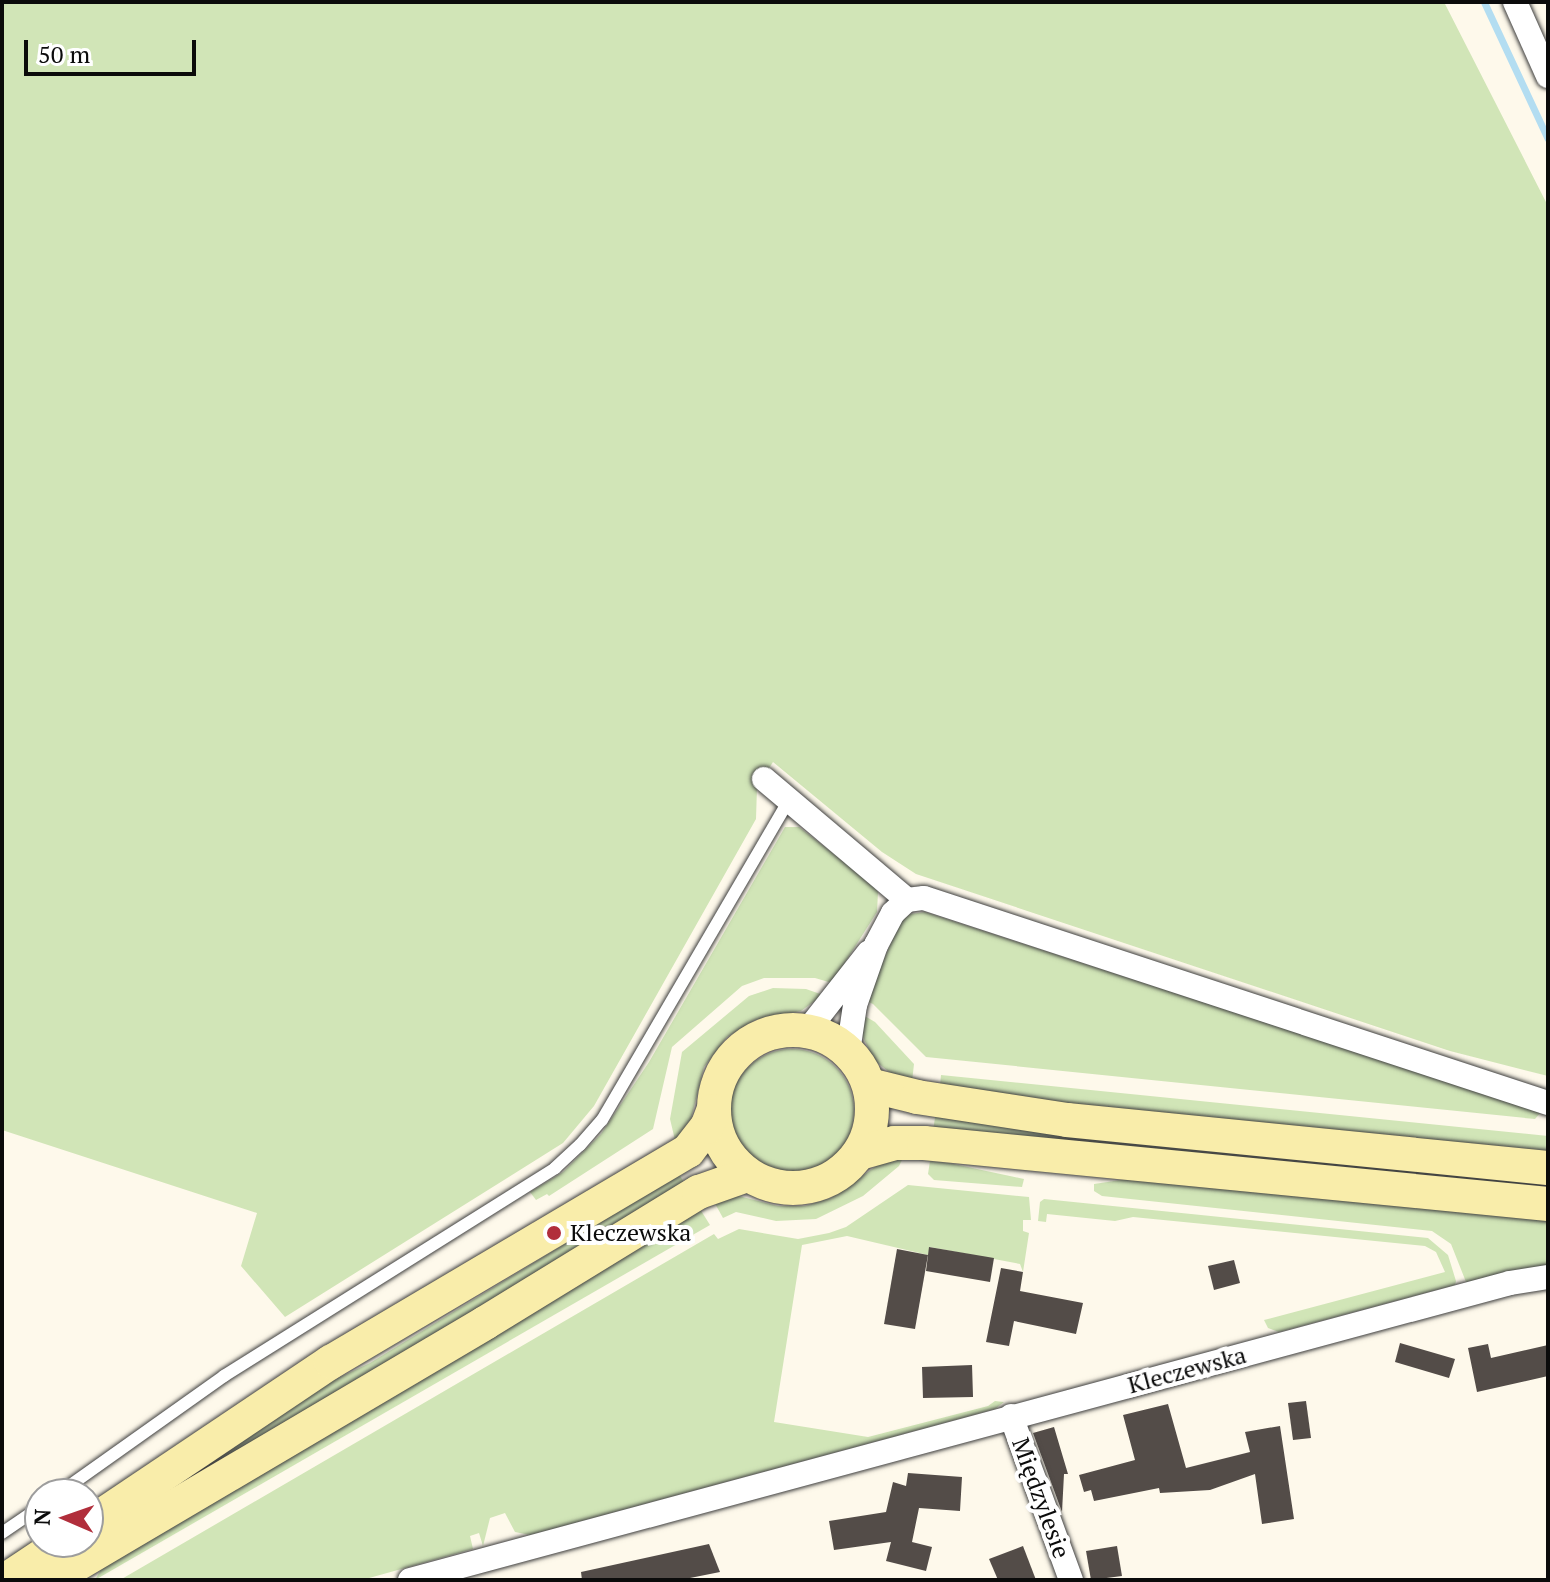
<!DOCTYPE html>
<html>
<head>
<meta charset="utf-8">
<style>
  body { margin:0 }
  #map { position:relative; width:1550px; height:1582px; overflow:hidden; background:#fef9eb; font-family:"PT Serif",serif }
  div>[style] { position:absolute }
  .green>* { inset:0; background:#d1e5b7 }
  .round { border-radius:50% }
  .stream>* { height:7px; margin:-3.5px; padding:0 3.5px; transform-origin:3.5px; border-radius:3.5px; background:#b3ddf1 }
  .building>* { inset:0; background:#534c48 }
  .roads { filter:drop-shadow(0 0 2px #3e3e3e) drop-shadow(0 0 2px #3e3e3e) }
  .service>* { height:12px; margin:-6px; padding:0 6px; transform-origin:6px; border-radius:6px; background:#fff }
  .minor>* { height:24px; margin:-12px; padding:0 12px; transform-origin:12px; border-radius:12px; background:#fff }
  .secondary>* { height:34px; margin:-17px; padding:0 17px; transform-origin:17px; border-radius:17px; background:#f9edaa }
  .secondary>.ring { margin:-17px; padding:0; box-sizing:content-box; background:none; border:34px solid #f9edaa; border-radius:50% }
  .dots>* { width:22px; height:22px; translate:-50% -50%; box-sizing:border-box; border:4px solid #fff; border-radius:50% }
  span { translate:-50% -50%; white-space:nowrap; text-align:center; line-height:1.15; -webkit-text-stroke:8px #fff; paint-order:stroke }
  .poi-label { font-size:24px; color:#0b0b0b }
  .left { translate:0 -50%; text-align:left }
  .street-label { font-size:24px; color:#0b0b0b }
  .frame { position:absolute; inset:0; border:4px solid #0b0b0b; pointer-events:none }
  .north { position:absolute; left:24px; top:1478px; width:80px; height:80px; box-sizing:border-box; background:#fff; border:2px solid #9d9d9d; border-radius:50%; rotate:272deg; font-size:22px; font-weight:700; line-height:32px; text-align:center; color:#0b0b0b }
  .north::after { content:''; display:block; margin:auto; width:28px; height:36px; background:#b12e3b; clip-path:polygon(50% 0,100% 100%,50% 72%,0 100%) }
  .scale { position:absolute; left:24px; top:40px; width:172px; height:36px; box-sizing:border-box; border:4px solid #0b0b0b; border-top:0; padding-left:10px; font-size:24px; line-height:28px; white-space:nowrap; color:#0b0b0b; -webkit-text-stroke:6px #fff; paint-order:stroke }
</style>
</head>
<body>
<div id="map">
  <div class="green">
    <div style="clip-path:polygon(2px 2px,1444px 2px,1548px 206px,1548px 1076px,1450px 1051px,916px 874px,882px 852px,773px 762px,757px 787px,756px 819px,594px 1106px,563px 1143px,285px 1317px,241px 1266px,257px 1213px,2px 1130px)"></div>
    <div style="clip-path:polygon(785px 827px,799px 827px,866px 879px,878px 892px,877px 912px,832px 983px,815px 978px,764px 978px,742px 986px,672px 1047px,653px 1129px,549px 1196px,547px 1194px,536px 1200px,530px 1192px,563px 1172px,601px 1134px,649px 1062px)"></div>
    <div style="clip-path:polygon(925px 912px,1541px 1112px,1535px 1119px,926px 1057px,873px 1004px,866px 1001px,900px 922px,910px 914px)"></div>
    <div style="clip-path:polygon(773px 988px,806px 989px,823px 995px,801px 1011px,755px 1020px,727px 1037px,704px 1067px,691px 1119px,675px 1140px,670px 1119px,682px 1052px,749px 996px)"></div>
    <div style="clip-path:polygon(863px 1015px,875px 1022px,914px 1064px,912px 1082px,893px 1075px,874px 1060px,863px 1037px)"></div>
    <div class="round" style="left:730px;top:1049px;width:124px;height:124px"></div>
    <div style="clip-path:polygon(941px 1075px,1548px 1136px,1548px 1156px,1110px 1112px,940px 1086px)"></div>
    <div style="clip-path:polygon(936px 1112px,1548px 1181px,1548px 1191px,933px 1130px)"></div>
    <div style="clip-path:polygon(903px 1158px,899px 1166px,863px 1196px,816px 1219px,776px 1221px,736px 1212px,723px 1218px,713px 1200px,735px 1195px,778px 1206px,805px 1206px,831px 1198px,882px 1162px)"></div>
    <div style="clip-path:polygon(930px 1161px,949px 1163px,1024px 1179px,1022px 1187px,934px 1180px,928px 1174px)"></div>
    <div style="clip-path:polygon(679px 1174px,685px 1184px,494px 1306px,54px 1564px,321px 1386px,370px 1363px)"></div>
    <div style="clip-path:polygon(1134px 1178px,1548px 1217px,1548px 1266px,1466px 1282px,1451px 1244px,1432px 1231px,1102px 1196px,1094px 1191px,1094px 1184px)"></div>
    <div style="clip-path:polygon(908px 1185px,1029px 1197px,1031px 1220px,1023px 1220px,1023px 1231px,1029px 1233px,1023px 1272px,1020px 1264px,930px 1247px,928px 1255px,847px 1236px,802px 1245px,774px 1422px,868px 1437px,988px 1406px,995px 1401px,1004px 1402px,995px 1409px,530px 1535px,515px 1532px,505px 1513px,490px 1518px,483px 1546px,479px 1533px,470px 1536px,473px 1549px,362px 1580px,120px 1580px,714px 1234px,718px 1239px,739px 1229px,798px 1239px,829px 1233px,846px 1227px)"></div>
    <div style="clip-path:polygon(1044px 1199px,1428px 1238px,1448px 1255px,1456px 1281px,1455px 1285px,1279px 1332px,1268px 1328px,1264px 1320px,1445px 1272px,1436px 1252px,1425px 1246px,1133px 1217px,1115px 1221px,1047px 1214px,1046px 1222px,1038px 1221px,1040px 1202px)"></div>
    <div style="clip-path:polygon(700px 1209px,710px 1225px,95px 1580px,103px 1566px)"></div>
  </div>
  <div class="stream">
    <div style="left:1484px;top:2px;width:151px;rotate:65deg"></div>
  </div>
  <div class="building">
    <div style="clip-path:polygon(929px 1247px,994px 1258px,990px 1282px,926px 1271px)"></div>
    <div style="clip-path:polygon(897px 1249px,928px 1255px,915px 1329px,884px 1324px)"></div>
    <div style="clip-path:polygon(1234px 1260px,1240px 1283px,1214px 1290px,1208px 1266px)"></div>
    <div style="clip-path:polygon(1001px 1268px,1023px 1272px,1020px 1291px,1083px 1303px,1076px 1334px,1014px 1321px,1009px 1346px,986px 1342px)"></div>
    <div style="clip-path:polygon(1400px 1343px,1455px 1359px,1449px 1378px,1395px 1362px)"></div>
    <div style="clip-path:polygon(1488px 1344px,1491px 1358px,1548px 1345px,1548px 1376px,1477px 1392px,1468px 1348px)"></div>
    <div style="clip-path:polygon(972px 1365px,973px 1397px,923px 1398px,922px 1367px)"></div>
    <div style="clip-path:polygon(1306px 1401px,1311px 1438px,1293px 1440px,1288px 1403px)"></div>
    <div style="clip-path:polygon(1168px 1404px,1186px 1468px,1250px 1452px,1245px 1432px,1280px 1426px,1294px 1519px,1262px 1524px,1255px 1474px,1210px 1490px,1160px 1493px,1159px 1488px,1094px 1501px,1091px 1490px,1084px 1492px,1079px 1475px,1135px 1460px,1123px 1415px)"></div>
    <div style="clip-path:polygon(1054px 1427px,1068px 1474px,1064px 1474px,1062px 1512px,1033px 1433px)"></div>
    <div style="clip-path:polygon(908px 1473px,962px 1477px,960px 1511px,919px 1508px,912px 1542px,932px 1547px,926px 1571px,886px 1561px,891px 1542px,834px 1550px,829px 1521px,886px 1512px,893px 1482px,906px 1486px)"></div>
    <div style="clip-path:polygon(709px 1544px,720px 1572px,680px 1580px,582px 1580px,581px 1572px)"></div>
    <div style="clip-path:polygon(1023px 1546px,1036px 1580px,998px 1580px,989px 1559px)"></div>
    <div style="clip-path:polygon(1117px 1546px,1122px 1576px,1091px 1580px,1086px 1551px)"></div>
  </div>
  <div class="roads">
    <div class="service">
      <div style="left:58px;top:1494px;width:204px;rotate:-35.4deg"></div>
      <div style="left:224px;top:1376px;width:391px;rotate:-32.1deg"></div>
      <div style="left:555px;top:1168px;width:34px;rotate:-43deg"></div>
      <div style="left:580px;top:1145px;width:33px;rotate:-49deg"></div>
      <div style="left:602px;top:1120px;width:371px;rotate:-59.7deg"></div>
      <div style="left:2px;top:1533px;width:46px;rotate:-34.4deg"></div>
    </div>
    <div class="minor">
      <div style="left:1515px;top:2px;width:81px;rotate:66deg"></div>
      <div style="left:764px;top:779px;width:187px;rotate:40.2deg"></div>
      <div style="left:807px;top:1031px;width:100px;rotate:-51.9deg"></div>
      <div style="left:848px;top:1052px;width:48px;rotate:-81.5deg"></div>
      <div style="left:855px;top:1005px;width:64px;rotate:-70.7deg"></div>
      <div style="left:876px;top:945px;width:36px;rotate:-62deg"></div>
      <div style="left:893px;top:913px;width:19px;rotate:-43deg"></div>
      <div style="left:907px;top:900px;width:17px;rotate:-7deg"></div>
      <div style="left:924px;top:898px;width:657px;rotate:18.19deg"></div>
      <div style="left:1011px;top:1416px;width:175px;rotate:69.9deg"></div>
      <div style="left:410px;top:1580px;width:1139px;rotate:-15.11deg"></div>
      <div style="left:1510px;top:1283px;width:38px;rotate:-9deg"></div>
    </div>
    <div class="secondary">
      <div class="ring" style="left:714px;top:1030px;width:124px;height:124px"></div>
      <div style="left:869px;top:1085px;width:49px;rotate:14deg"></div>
      <div style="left:917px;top:1097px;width:152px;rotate:8.7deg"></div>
      <div style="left:1067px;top:1120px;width:483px;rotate:5.7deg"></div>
      <div style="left:860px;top:1153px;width:35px;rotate:-16deg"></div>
      <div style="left:894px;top:1143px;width:30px"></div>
      <div style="left:924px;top:1143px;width:627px;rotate:5.58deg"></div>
      <div style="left:88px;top:1525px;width:293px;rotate:-33.9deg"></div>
      <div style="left:331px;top:1362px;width:415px;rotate:-30.6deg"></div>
      <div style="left:688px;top:1151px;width:31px;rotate:-52deg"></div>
      <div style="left:707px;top:1127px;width:17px;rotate:-69deg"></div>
      <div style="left:6px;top:1580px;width:69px;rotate:-33.7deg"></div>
      <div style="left:50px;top:1580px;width:505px;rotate:-30.57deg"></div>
      <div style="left:485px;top:1323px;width:251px;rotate:-31.5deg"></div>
      <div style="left:699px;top:1192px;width:51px;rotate:-19.5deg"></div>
    </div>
  </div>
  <div class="dots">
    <div style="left:554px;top:1233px;background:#b12e3b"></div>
  </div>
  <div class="poi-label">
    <span class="left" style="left:570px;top:1233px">Kleczewska</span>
  </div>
  <div class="street-label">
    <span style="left:1187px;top:1370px;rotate:-15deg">Kleczewska</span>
    <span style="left:1041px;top:1498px;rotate:70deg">Międzylesie</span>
  </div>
  <div class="frame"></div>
  <div class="north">N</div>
  <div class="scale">50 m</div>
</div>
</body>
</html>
